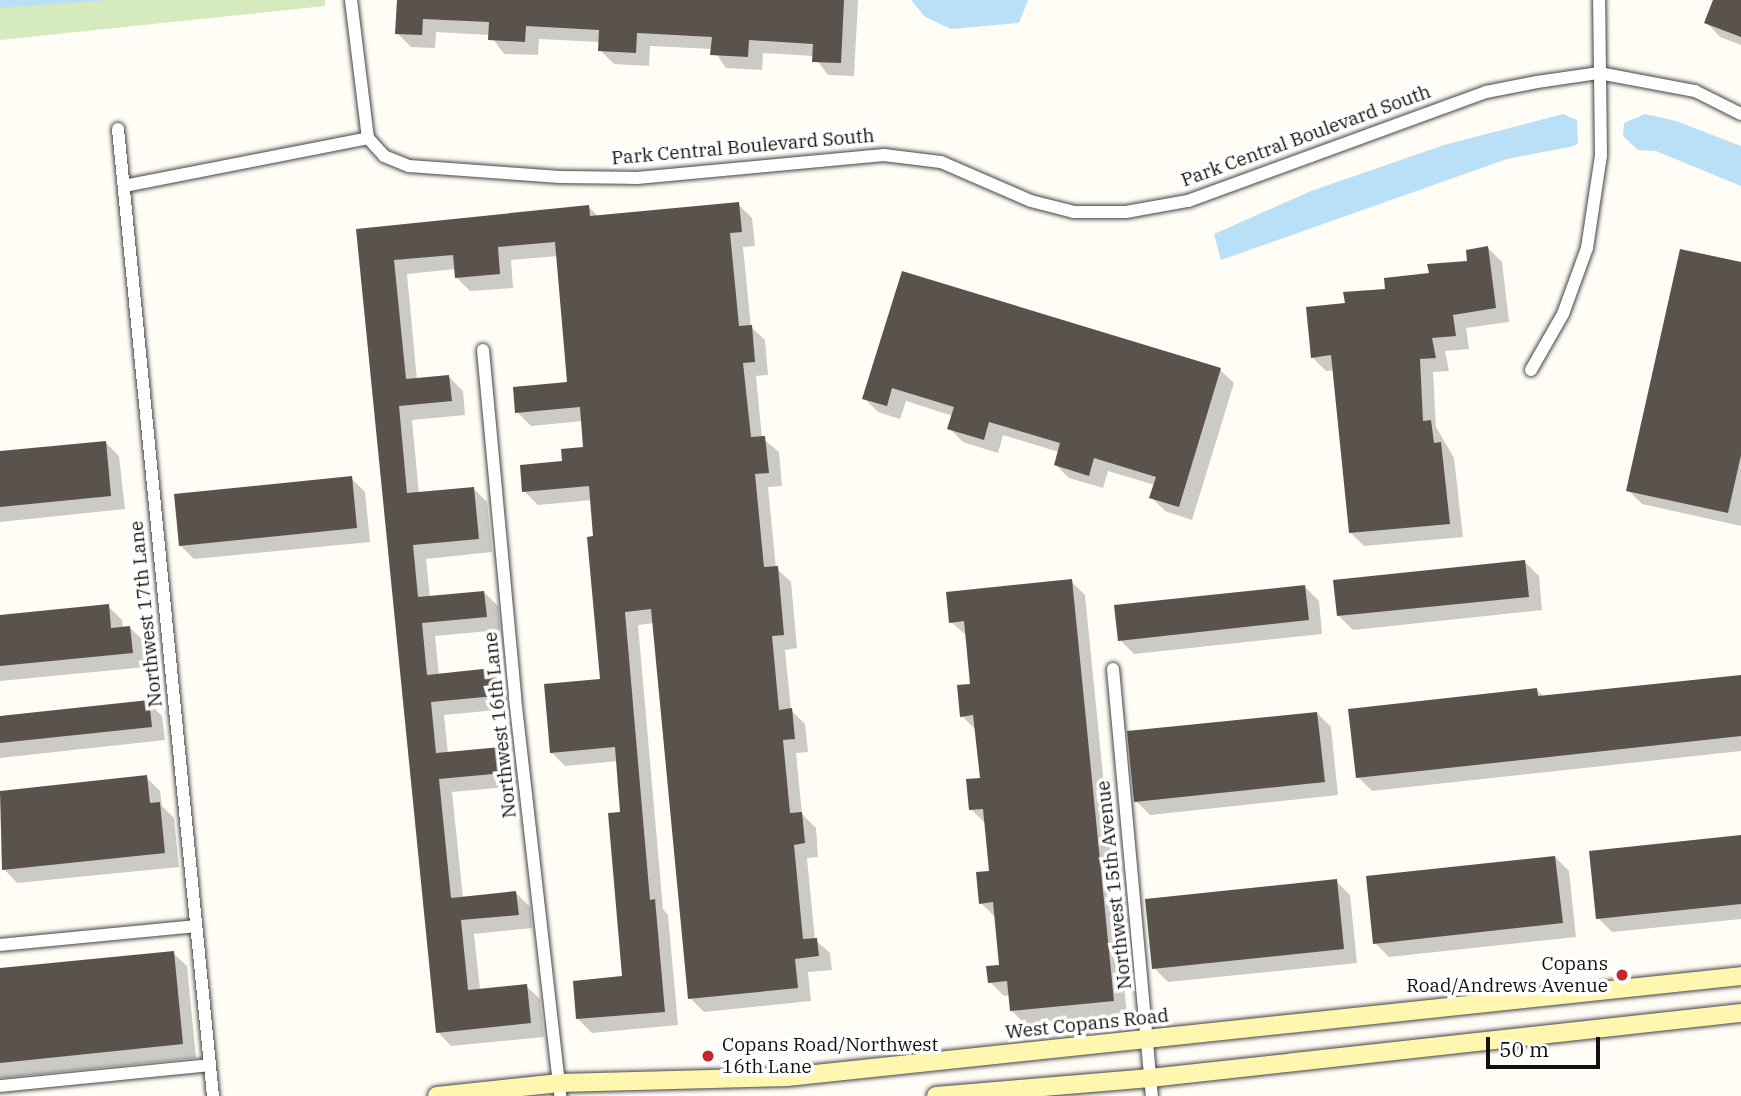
<!DOCTYPE html>
<html>
<head>
<meta charset="utf-8">
<style>
  body { margin:0 }
  #map { position:relative; width:1741px; height:1096px; overflow:hidden; background:#fffdf5; font-family:"IBM Plex Serif",serif }
  div>[style] { position:absolute }
  .green>* { inset:0; background:#d5ebbd }
  .water>* { inset:0; background:#b9e0f7 }
  .shadow>* { inset:0; background:#0003 }
  .building>* { inset:0; background:#5a524d }
  .roads { filter:drop-shadow(0 0 2px #444) drop-shadow(0 0 2px #444) }
  .street>* { height:12px; margin:-6px; padding:0 6px; transform-origin:6px; border-radius:6px; background:#fff }
  .secondary>* { height:18px; margin:-9px; padding:0 9px; transform-origin:9px; border-radius:9px; background:#fff6b0 }
  .dots>* { width:19px; height:19px; translate:-50% -50%; box-sizing:border-box; border:4px solid #fff; border-radius:50% }
  span { translate:-50% -50%; white-space:nowrap; text-align:center; line-height:1.15; -webkit-text-stroke:7px #fff; paint-order:stroke }
  .street-label { font-size:19px; color:#111 }
  .poi-label { font-size:19px; color:#111 }
  .right { translate:-100% -50%; text-align:right }
  .left { translate:0 -50%; text-align:left }
  .scale { position:absolute; left:1486px; top:1037px; width:114px; height:32px; box-sizing:border-box; border:4px solid #111; border-top:0; padding-left:9px; font-size:21px; line-height:24px; white-space:nowrap; color:#111; -webkit-text-stroke:5px #fff; paint-order:stroke }
</style>
</head>
<body>
<div id="map">
  <div class="green">
    <div style="clip-path:polygon(0 0,325px 0,325px 6px,0 40px)"></div>
  </div>
  <div class="water">
    <div style="clip-path:polygon(0 0,110px 0,0 8px)"></div>
    <div style="clip-path:polygon(911px 0,1028px 0,1019px 23px,951px 29px,925px 17px)"></div>
    <div style="clip-path:polygon(1563px 114px,1577px 120px,1578px 143px,1574px 146px,1507px 159px,1221px 260px,1214px 234px,1311px 191px,1444px 145px)"></div>
    <div style="clip-path:polygon(1645px 114px,1676px 121px,1741px 146px,1741px 186px,1656px 151px,1638px 150px,1623px 136px,1624px 123px)"></div>
  </div>
  <div class="shadow">
    <div style="clip-path:polygon(398px 0,858px 0,854px 76px,828px 75px,814px 56px,763px 53px,762px 70px,726px 68px,713px 49px,650px 46px,649px 66px,614px 64px,600px 50px,600px 42px,539px 39px,538px 55px,504px 54px,490px 35px,436px 32px,435px 48px,411px 47px,397px 33px)"></div>
    <div style="clip-path:polygon(1715px 0,1741px 0,1741px 45px,1720px 37px,1707px 23px)"></div>
    <div style="clip-path:polygon(738px 204px,752px 218px,755px 246px,743px 247px,751px 327px,765px 340px,768px 375px,756px 376px,762px 438px,779px 452px,782px 486px,768px 487px,776px 568px,791px 582px,797px 648px,785px 650px,791px 710px,805px 724px,808px 752px,796px 753px,802px 814px,816px 828px,818px 857px,807px 858px,815px 940px,830px 953px,832px 970px,808px 972px,811px 1001px,704px 1012px,690px 998px,654px 623px,638px 625px,663px 909px,668px 915px,678px 1025px,592px 1033px,578px 1019px,624px 978px,622px 814px,618px 761px,565px 766px,551px 752px,602px 681px,592px 500px,538px 505px,524px 491px,585px 449px,583px 421px,531px 426px,517px 412px,569px 384px,558px 256px,511px 260px,513px 288px,470px 291px,456px 277px,456px 269px,407px 274px,417px 380px,449px 377px,463px 391px,465px 415px,412px 420px,419px 494px,473px 488px,487px 502px,492px 552px,426px 559px,430px 598px,484px 592px,498px 606px,500px 630px,435px 636px,439px 675px,491px 670px,505px 684px,508px 709px,444px 715px,448px 754px,501px 748px,515px 762px,517px 786px,452px 792px,463px 898px,516px 893px,530px 907px,532px 928px,474px 934px,480px 990px,526px 986px,540px 999px,544px 1037px,451px 1046px,438px 1032px,358px 231px,589px 207px,599px 217px)"></div>
    <div style="clip-path:polygon(1488px 248px,1502px 262px,1509px 322px,1466px 328px,1469px 349px,1445px 351px,1449px 371px,1433px 372px,1436px 427px,1454px 458px,1463px 537px,1364px 546px,1350px 532px,1335px 370px,1326px 371px,1312px 357px,1348px 304px,1469px 262px)"></div>
    <div style="clip-path:polygon(1741px 264px,1741px 526px,1642px 504px,1628px 490px)"></div>
    <div style="clip-path:polygon(903px 273px,1220px 370px,1234px 383px,1192px 520px,1165px 511px,1151px 497px,1155px 485px,1108px 471px,1103px 488px,1069px 478px,1055px 464px,1059px 452px,1003px 435px,998px 453px,963px 442px,949px 428px,953px 416px,906px 401px,900px 419px,878px 412px,864px 398px)"></div>
    <div style="clip-path:polygon(105px 442px,119px 456px,125px 509px,0 522px,0 453px)"></div>
    <div style="clip-path:polygon(351px 478px,365px 492px,370px 542px,194px 559px,180px 545px)"></div>
    <div style="clip-path:polygon(1525px 562px,1539px 576px,1542px 610px,1353px 630px,1339px 616px)"></div>
    <div style="clip-path:polygon(1071px 581px,1085px 595px,1127px 1015px,1026px 1025px,1012px 1011px,1011px 995px,1004px 996px,990px 982px,1001px 966px,995px 917px,981px 903px,991px 873px,985px 823px,971px 809px,982px 779px,976px 730px,962px 716px,972px 685px,967px 636px,951px 622px)"></div>
    <div style="clip-path:polygon(1305px 587px,1319px 601px,1322px 634px,1134px 654px,1120px 640px)"></div>
    <div style="clip-path:polygon(108px 606px,122px 620px,123px 628px,130px 628px,144px 641px,146px 667px,0 681px,0 616px)"></div>
    <div style="clip-path:polygon(1741px 677px,1741px 751px,1372px 791px,1358px 777px,1537px 690px,1544px 697px)"></div>
    <div style="clip-path:polygon(148px 702px,162px 716px,165px 740px,0 758px,0 718px)"></div>
    <div style="clip-path:polygon(1317px 713px,1331px 727px,1338px 795px,1150px 815px,1136px 801px)"></div>
    <div style="clip-path:polygon(146px 777px,160px 791px,162px 806px,174px 818px,179px 867px,17px 883px,4px 869px,0 793px)"></div>
    <div style="clip-path:polygon(1741px 836px,1741px 919px,1612px 932px,1598px 918px)"></div>
    <div style="clip-path:polygon(1555px 857px,1569px 871px,1576px 937px,1389px 957px,1375px 943px)"></div>
    <div style="clip-path:polygon(1336px 881px,1350px 895px,1357px 963px,1168px 982px,1154px 968px)"></div>
    <div style="clip-path:polygon(173px 953px,187px 966px,196px 1058px,0 1078px,0 970px)"></div>
  </div>
  <div class="building">
    <div style="clip-path:polygon(397px 0,844px 0,841px 63px,812px 62px,813px 44px,749px 40px,748px 57px,710px 55px,712px 37px,637px 33px,636px 53px,598px 51px,599px 30px,526px 26px,525px 42px,488px 40px,489px 22px,423px 19px,422px 35px,395px 34px)"></div>
    <div style="clip-path:polygon(1713px 0,1741px 0,1741px 37px,1704px 23px)"></div>
    <div style="clip-path:polygon(739px 202px,742px 232px,730px 233px,739px 326px,752px 325px,755px 362px,743px 363px,751px 437px,765px 436px,769px 473px,755px 474px,764px 567px,778px 566px,784px 635px,772px 636px,779px 710px,792px 708px,795px 739px,783px 740px,790px 813px,802px 812px,805px 843px,794px 845px,803px 939px,817px 938px,819px 956px,795px 959px,798px 988px,688px 999px,651px 609px,625px 612px,650px 900px,655px 899px,665px 1012px,576px 1019px,573px 981px,622px 976px,608px 813px,620px 812px,615px 747px,550px 753px,544px 684px,600px 679px,587px 537px,593px 536px,589px 486px,522px 492px,520px 465px,562px 461px,561px 449px,583px 447px,580px 407px,515px 413px,513px 387px,567px 382px,555px 242px,498px 247px,500px 274px,455px 278px,453px 255px,394px 260px,406px 379px,449px 375px,452px 401px,399px 406px,407px 493px,474px 487px,479px 539px,413px 545px,418px 597px,484px 591px,487px 617px,422px 623px,427px 675px,492px 668px,495px 696px,431px 702px,436px 753px,501px 747px,504px 773px,439px 779px,451px 898px,516px 891px,519px 915px,461px 920px,468px 990px,527px 984px,531px 1023px,436px 1033px,356px 229px,589px 205px,590px 216px)"></div>
    <div style="clip-path:polygon(1488px 246px,1496px 308px,1453px 315px,1456px 336px,1432px 338px,1436px 358px,1420px 359px,1423px 421px,1431px 420px,1434px 443px,1441px 442px,1450px 524px,1349px 533px,1331px 355px,1311px 358px,1306px 307px,1345px 303px,1343px 292px,1385px 289px,1384px 278px,1429px 273px,1427px 264px,1467px 261px,1466px 250px)"></div>
    <div style="clip-path:polygon(1680px 249px,1741px 262px,1741px 455px,1728px 513px,1626px 491px)"></div>
    <div style="clip-path:polygon(902px 271px,1221px 368px,1179px 507px,1149px 498px,1156px 477px,1094px 458px,1089px 476px,1054px 465px,1060px 443px,989px 422px,984px 440px,947px 429px,954px 407px,892px 388px,887px 406px,862px 399px)"></div>
    <div style="clip-path:polygon(106px 441px,111px 496px,0 507px,0 451px)"></div>
    <div style="clip-path:polygon(352px 476px,357px 528px,179px 546px,174px 494px)"></div>
    <div style="clip-path:polygon(1525px 560px,1529px 597px,1337px 616px,1333px 580px)"></div>
    <div style="clip-path:polygon(1072px 579px,1114px 1001px,1010px 1011px,1007px 981px,988px 983px,986px 966px,999px 965px,993px 902px,979px 904px,976px 872px,989px 871px,983px 809px,969px 810px,966px 779px,980px 778px,973px 715px,960px 717px,957px 685px,970px 684px,964px 621px,949px 623px,946px 592px)"></div>
    <div style="clip-path:polygon(1305px 585px,1309px 620px,1118px 641px,1114px 605px)"></div>
    <div style="clip-path:polygon(109px 604px,111px 628px,130px 626px,133px 653px,0 666px,0 615px)"></div>
    <div style="clip-path:polygon(1741px 675px,1741px 736px,1356px 778px,1348px 709px,1537px 688px,1538px 696px)"></div>
    <div style="clip-path:polygon(149px 700px,152px 727px,0 743px,0 716px)"></div>
    <div style="clip-path:polygon(1317px 712px,1325px 782px,1134px 802px,1127px 731px)"></div>
    <div style="clip-path:polygon(147px 775px,150px 803px,160px 802px,165px 853px,2px 870px,0 791px)"></div>
    <div style="clip-path:polygon(1741px 835px,1741px 904px,1596px 919px,1589px 851px)"></div>
    <div style="clip-path:polygon(1555px 856px,1563px 923px,1373px 944px,1366px 876px)"></div>
    <div style="clip-path:polygon(1337px 879px,1344px 949px,1152px 969px,1145px 899px)"></div>
    <div style="clip-path:polygon(174px 951px,183px 1044px,0 1063px,0 968px)"></div>
  </div>
  <div class="roads">
    <div class="street">
      <div style="left:351px;top:0;width:139px;rotate:83deg"></div>
      <div style="left:118px;top:129px;width:972px;rotate:84.39deg"></div>
      <div style="left:124px;top:186px;width:249px;rotate:-11.1deg"></div>
      <div style="left:368px;top:138px;width:24px;rotate:48deg"></div>
      <div style="left:384px;top:156px;width:27px;rotate:22deg"></div>
      <div style="left:409px;top:166px;width:151px;rotate:4.2deg"></div>
      <div style="left:560px;top:177px;width:77px;rotate:0.7deg"></div>
      <div style="left:637px;top:178px;width:248px;rotate:-5.3deg"></div>
      <div style="left:884px;top:155px;width:57px;rotate:7deg"></div>
      <div style="left:941px;top:162px;width:98px;rotate:23.4deg"></div>
      <div style="left:1031px;top:201px;width:44px;rotate:14.3deg"></div>
      <div style="left:1074px;top:212px;width:52px"></div>
      <div style="left:1126px;top:212px;width:63px;rotate:-10.1deg"></div>
      <div style="left:1188px;top:201px;width:317px;rotate:-20.1deg"></div>
      <div style="left:1486px;top:92px;width:52px;rotate:-11.1deg"></div>
      <div style="left:1537px;top:82px;width:63px;rotate:-8.3deg"></div>
      <div style="left:1599px;top:73px;width:98px;rotate:10.6deg"></div>
      <div style="left:1695px;top:91px;width:51px;rotate:26.6deg"></div>
      <div style="left:483px;top:350px;width:349px;rotate:84.7deg"></div>
      <div style="left:515px;top:698px;width:401px;rotate:83.5deg"></div>
      <div style="left:1531px;top:370px;width:64px;rotate:-60.3deg"></div>
      <div style="left:1563px;top:314px;width:70px;rotate:-70deg"></div>
      <div style="left:1587px;top:248px;width:94px;rotate:-81.4deg"></div>
      <div style="left:1601px;top:155px;width:155px;rotate:-90.7deg"></div>
      <div style="left:1113px;top:669px;width:429px;rotate:84.8deg"></div>
      <div style="left:0;top:945px;width:197px;rotate:-5.5deg"></div>
      <div style="left:0;top:1086px;width:211px;rotate:-5.7deg"></div>
    </div>
    <div class="secondary">
      <div style="left:437px;top:1096px;width:123px;rotate:-6.1deg"></div>
      <div style="left:559px;top:1083px;width:228px;rotate:-1.5deg"></div>
      <div style="left:787px;top:1077px;width:959px;rotate:-6.04deg"></div>
      <div style="left:936px;top:1096px;width:215px;rotate:-4.8deg"></div>
      <div style="left:1150px;top:1078px;width:595px;rotate:-6.28deg"></div>
    </div>
  </div>
  <div class="dots">
    <div style="left:1622px;top:975px;background:#c4262e"></div>
    <div style="left:708px;top:1056px;background:#c4262e"></div>
  </div>
  <div class="street-label">
    <span style="left:1306px;top:136px;rotate:-20deg">Park Central Boulevard South</span>
    <span style="left:743px;top:147px;rotate:-5deg">Park Central Boulevard South</span>
    <span style="left:146px;top:614px;rotate:-96deg">Northwest 17th Lane</span>
    <span style="left:500px;top:725px;rotate:-96deg">Northwest 16th Lane</span>
    <span style="left:1114px;top:885px;rotate:-96deg">Northwest 15th Avenue</span>
    <span style="left:1087px;top:1024px;rotate:-6deg">West Copans Road</span>
  </div>
  <div class="poi-label">
    <span class="right" style="left:1608px;top:975px">Copans<br>Road/Andrews Avenue</span>
    <span class="left" style="left:722px;top:1056px">Copans Road/Northwest<br>16th Lane</span>
  </div>
  <div class="scale">50 m</div>
</div>
</body>
</html>
